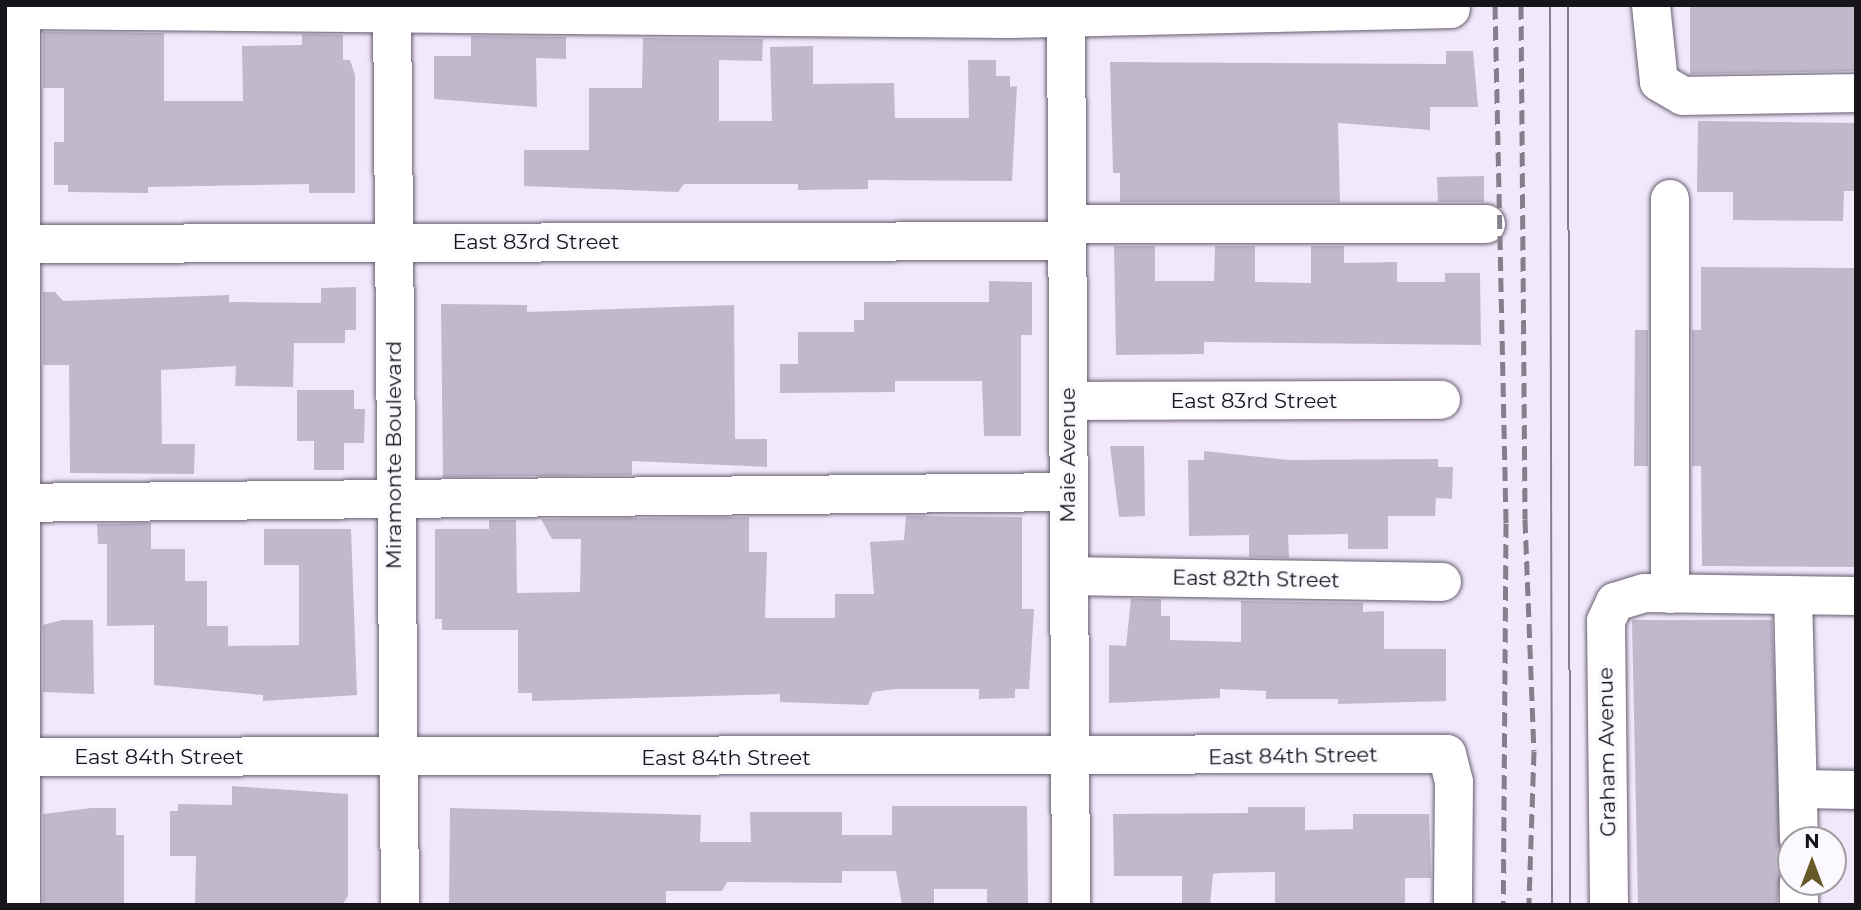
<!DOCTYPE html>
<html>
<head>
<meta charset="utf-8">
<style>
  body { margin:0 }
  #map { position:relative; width:1861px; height:910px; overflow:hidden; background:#f2e8fc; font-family:Montserrat,sans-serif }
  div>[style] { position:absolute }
  .building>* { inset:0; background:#c1b8cb }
  .roads { filter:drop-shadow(0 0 2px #665e6f) drop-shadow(0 0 2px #665e6f) }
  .minor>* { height:38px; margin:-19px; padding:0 19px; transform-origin:19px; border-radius:19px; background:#fff }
  .tram>* { height:2px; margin:-1px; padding:0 1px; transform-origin:1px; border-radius:1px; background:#857e8b }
  .rail>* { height:5px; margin-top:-2.5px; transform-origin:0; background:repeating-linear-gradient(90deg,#857e8b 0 14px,transparent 0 21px) }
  span { translate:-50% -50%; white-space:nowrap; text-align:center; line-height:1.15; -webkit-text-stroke:7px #fbf9fd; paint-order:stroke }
  .street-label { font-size:21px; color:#17141a }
  .frame { position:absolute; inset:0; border:7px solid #17141a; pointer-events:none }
  .north { position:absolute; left:1777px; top:826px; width:70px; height:70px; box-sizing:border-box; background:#fbf9fd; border:2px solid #a09da2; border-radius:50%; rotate:0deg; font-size:19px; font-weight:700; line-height:28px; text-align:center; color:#17141a }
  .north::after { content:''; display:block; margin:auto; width:24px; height:32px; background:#665a27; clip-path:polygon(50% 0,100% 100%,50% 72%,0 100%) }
</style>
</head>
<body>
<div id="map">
  <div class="building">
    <div style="clip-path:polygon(1690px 5px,1856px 5px,1856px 71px,1690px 74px)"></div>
    <div style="clip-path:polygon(43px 32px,164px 33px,164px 101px,243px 101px,242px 46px,302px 45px,302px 34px,343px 35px,343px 60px,350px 60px,355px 75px,355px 193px,309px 193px,309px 184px,148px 187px,148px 193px,68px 192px,68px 185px,54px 185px,54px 142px,64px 142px,64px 88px,43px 88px)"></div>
    <div style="clip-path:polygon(471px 36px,566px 37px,566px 59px,536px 58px,537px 107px,434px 99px,434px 56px,471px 56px)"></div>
    <div style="clip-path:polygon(643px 38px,763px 39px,762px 61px,719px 60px,719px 121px,772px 121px,770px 47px,813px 46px,813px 84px,894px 83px,895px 118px,969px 118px,968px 60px,996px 60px,996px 76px,1010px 76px,1010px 87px,1017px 86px,1012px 181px,868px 180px,868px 189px,798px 190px,798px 184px,684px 184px,678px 192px,524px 186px,524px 150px,589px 150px,589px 88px,642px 88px)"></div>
    <div style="clip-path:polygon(1446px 51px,1473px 51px,1478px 107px,1430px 107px,1430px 130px,1338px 123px,1340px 202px,1120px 202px,1120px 173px,1113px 173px,1110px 62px,1446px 64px)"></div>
    <div style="clip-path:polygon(1698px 121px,1856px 123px,1856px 191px,1844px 191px,1843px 221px,1733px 220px,1733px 192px,1697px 192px)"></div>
    <div style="clip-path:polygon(1484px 176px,1484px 202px,1438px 202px,1437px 177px)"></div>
    <div style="clip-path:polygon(1114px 246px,1155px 246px,1155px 281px,1214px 281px,1215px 246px,1255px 246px,1255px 282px,1311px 283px,1311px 246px,1344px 246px,1344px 263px,1397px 262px,1397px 282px,1445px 282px,1445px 273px,1480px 273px,1481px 345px,1204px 342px,1204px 354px,1116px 355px)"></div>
    <div style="clip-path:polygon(1701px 267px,1856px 268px,1856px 567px,1702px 566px,1701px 466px,1692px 466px,1692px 330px,1701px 330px)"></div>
    <div style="clip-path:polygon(989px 281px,1032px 282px,1032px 335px,1021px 335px,1021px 436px,984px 436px,982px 381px,895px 381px,895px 392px,780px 393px,780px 364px,798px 364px,798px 332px,854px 332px,854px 320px,864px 320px,864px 302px,989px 302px)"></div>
    <div style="clip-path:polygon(356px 287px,356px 330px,345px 330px,345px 343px,294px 343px,293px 387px,235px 386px,236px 366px,161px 370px,162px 444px,195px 444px,194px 474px,70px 473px,69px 365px,43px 365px,43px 292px,55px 292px,63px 301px,229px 295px,229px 302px,321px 303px,321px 288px)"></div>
    <div style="clip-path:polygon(441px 304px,527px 305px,527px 312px,734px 305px,735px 439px,767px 439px,767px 467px,632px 461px,632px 475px,443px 477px)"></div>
    <div style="clip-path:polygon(1635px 330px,1648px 330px,1648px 466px,1634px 466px)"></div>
    <div style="clip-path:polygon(297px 390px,354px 390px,354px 409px,365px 409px,364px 443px,344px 443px,344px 470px,314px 470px,314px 441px,297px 441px)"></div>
    <div style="clip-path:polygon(1110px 446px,1144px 446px,1145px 516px,1119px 517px)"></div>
    <div style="clip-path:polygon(1204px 451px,1288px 460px,1438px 459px,1438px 467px,1453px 467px,1452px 499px,1436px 498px,1435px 516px,1388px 516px,1388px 549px,1348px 549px,1348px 534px,1288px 535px,1289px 558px,1249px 557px,1249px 535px,1189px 536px,1188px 460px,1204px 460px)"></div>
    <div style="clip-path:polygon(906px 516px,1022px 517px,1022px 609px,1034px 609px,1029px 689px,1015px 689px,1015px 698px,979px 699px,979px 689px,895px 689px,873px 692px,868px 705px,780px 702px,780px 694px,532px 701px,532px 693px,518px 693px,518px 630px,442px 630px,442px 619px,435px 619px,435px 529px,489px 529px,489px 520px,516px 520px,517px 593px,580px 592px,581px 539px,552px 539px,541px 519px,749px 517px,749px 552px,767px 552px,765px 618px,835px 618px,835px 594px,874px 594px,870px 542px,904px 540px)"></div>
    <div style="clip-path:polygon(151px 523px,151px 549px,185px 549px,185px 581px,207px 581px,207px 626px,228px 626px,228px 646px,299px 645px,299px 565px,264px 565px,264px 529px,351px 529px,357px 695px,263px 701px,263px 695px,154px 685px,154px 625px,107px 626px,107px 544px,98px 544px,97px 524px)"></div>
    <div style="clip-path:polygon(1131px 599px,1161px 599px,1161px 616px,1170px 616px,1170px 640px,1241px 642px,1241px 601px,1363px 603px,1363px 612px,1384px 611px,1384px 649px,1446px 649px,1446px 701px,1338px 704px,1338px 699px,1266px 699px,1266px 691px,1220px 689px,1220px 698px,1109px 703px,1109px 645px,1126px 646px)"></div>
    <div style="clip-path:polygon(62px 620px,93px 620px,94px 694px,43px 692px,43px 625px)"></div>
    <div style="clip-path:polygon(1632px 620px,1772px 620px,1782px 854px,1777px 905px,1638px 905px)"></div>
    <div style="clip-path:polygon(232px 786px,348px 794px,348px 896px,342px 905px,195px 905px,196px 856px,170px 856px,170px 811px,178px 811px,178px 804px,232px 805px)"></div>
    <div style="clip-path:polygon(892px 806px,1027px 806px,1028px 905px,987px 905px,987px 889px,934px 889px,934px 905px,902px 905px,896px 871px,842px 871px,842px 883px,727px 882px,722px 891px,666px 891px,666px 905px,449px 905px,450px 808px,701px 815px,700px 842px,751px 842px,750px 812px,842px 812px,842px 835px,892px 835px)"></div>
    <div style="clip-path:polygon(1248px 807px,1305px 807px,1305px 830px,1353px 829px,1353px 814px,1429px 814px,1431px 878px,1405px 878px,1405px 905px,1275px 905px,1275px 872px,1221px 873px,1213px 874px,1210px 905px,1182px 905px,1182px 876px,1114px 876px,1113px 814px,1248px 813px)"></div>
    <div style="clip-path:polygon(91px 808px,116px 808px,116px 835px,124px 835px,124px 903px,43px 905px,43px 814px)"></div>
  </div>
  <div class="roads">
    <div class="minor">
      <div style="left:392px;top:5px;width:900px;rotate:89.49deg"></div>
      <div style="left:1066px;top:5px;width:900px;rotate:89.68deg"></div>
      <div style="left:1651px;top:5px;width:77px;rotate:84.1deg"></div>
      <div style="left:1659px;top:82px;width:28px;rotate:30deg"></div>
      <div style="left:1683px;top:96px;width:173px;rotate:-1deg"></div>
      <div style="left:21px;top:10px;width:989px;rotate:0.52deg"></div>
      <div style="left:1010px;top:19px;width:441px;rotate:-1.3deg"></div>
      <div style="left:1067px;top:224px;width:419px"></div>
      <div style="left:5px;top:244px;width:1062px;rotate:-0.16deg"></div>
      <div style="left:1068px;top:401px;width:373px;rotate:-0.2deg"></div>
      <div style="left:5px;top:503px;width:1063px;rotate:-0.59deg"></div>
      <div style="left:1069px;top:576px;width:373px;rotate:0.9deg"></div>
      <div style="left:1670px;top:594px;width:395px;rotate:-90deg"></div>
      <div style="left:1793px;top:596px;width:244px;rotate:88.6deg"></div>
      <div style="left:5px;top:757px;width:1442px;rotate:-0.12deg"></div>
      <div style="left:1447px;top:754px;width:29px;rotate:76deg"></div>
      <div style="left:1454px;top:782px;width:123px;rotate:90.5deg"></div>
      <div style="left:1799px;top:789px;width:57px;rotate:1deg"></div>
      <div style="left:1799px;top:882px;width:23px;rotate:90deg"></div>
      <div style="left:21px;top:905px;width:900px;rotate:-90deg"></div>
      <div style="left:1609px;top:905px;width:284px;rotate:-90.6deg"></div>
      <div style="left:1606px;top:621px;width:21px;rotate:-65deg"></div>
      <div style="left:1615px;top:602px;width:30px;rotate:-17deg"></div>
      <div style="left:1644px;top:593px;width:212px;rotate:0.8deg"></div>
    </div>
  </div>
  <div class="tram">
    <div style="left:1550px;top:5px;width:900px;rotate:89.87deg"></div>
    <div style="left:1568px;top:5px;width:900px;rotate:89.87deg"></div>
  </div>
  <div class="rail">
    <div style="left:1495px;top:5px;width:518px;rotate:88.78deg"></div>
    <div style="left:1506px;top:523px;width:382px;rotate:90.4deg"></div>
    <div style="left:1521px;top:5px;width:514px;rotate:89.55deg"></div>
    <div style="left:1525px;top:519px;width:232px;rotate:87.8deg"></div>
    <div style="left:1534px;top:751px;width:154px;rotate:91.9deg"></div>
  </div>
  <div class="street-label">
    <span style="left:536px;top:242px">East 83rd Street</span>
    <span style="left:1254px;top:401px">East 83rd Street</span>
    <span style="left:394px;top:455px;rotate:-90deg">Miramonte Boulevard</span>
    <span style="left:1068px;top:455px;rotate:-90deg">Maie Avenue</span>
    <span style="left:1256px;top:579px;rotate:1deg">East 82th Street</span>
    <span style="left:1607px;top:752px;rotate:-91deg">Graham Avenue</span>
    <span style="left:1293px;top:756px;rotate:-1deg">East 84th Street</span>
    <span style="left:159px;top:757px">East 84th Street</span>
    <span style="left:726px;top:758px">East 84th Street</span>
  </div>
  <div class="frame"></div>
  <div class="north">N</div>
</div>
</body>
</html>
